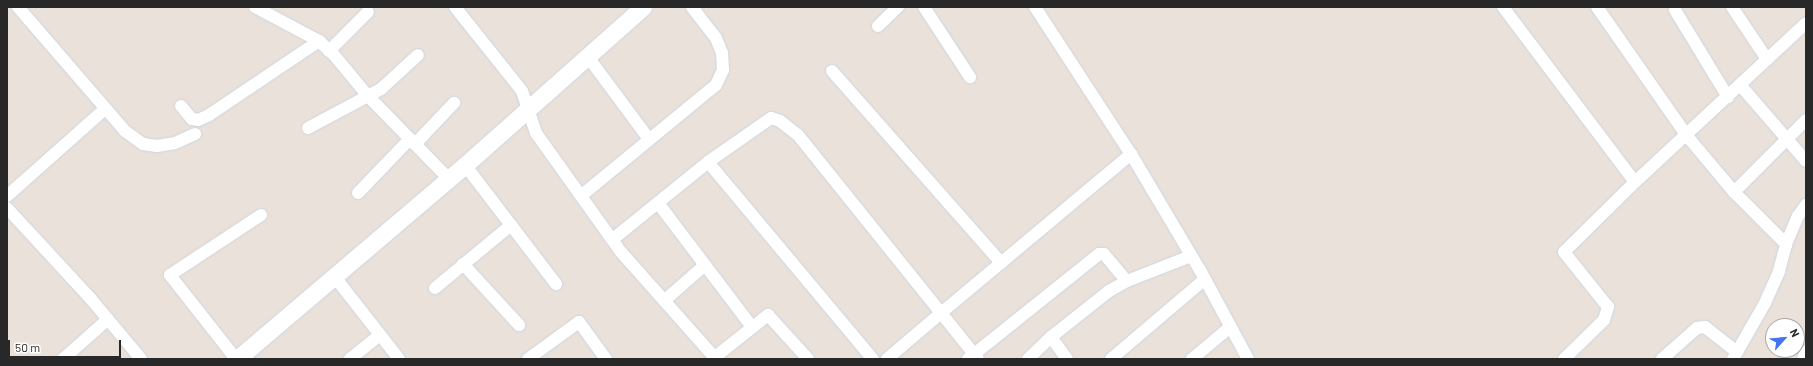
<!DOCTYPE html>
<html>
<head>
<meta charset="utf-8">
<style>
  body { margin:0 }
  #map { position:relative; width:1813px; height:366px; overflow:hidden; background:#eae2da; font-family:Barlow,sans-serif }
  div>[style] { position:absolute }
  .roads { filter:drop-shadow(0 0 1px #d0d5e0) drop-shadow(0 0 1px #d0d5e0) }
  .street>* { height:12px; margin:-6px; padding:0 6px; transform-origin:6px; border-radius:6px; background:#fff }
  .secondary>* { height:17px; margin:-8.5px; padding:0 8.5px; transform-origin:8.5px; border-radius:8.5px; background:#fff }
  span { translate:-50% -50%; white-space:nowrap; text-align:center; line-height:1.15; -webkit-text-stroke:3px #fff; paint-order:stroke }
  .frame { position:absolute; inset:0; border:8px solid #282828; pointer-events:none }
  .north { position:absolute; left:1765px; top:318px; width:40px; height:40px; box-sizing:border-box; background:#fff; border:1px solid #a9a9a9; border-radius:50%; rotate:63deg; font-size:11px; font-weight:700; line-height:16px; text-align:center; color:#282828 }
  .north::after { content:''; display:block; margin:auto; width:14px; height:18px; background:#4374ee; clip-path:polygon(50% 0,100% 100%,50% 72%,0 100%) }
  .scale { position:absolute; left:8px; top:340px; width:113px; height:18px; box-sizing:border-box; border:2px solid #282828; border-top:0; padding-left:5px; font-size:12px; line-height:14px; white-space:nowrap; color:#282828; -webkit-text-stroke:3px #fff; paint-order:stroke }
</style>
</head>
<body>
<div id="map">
  <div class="roads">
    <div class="street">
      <div style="left:18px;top:7px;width:164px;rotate:49.2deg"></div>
      <div style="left:125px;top:131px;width:22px;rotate:36deg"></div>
      <div style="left:143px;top:144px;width:14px;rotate:8deg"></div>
      <div style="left:157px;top:146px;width:18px;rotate:-9deg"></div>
      <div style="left:175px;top:143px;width:22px;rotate:-24deg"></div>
      <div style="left:255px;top:7px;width:72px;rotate:28deg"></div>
      <div style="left:319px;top:41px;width:21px;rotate:43deg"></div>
      <div style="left:334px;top:55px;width:53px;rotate:50.3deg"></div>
      <div style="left:368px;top:96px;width:116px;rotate:45.7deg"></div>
      <div style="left:455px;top:7px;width:107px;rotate:51.4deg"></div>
      <div style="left:522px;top:91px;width:44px;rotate:71.6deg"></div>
      <div style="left:536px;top:133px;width:146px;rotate:54.5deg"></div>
      <div style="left:621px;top:252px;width:143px;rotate:48.4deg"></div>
      <div style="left:924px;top:7px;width:84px;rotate:56.7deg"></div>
      <div style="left:1035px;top:7px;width:176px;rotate:56.9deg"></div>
      <div style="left:1131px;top:154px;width:135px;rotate:59.3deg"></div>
      <div style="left:1200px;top:270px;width:101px;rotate:61.7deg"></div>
      <div style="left:1503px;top:7px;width:219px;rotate:53deg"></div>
      <div style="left:1635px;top:182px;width:233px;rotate:-42.9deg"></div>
      <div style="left:1597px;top:7px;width:157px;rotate:55.1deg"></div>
      <div style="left:1687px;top:136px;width:73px;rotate:50deg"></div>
      <div style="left:1734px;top:192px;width:74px;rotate:45deg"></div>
      <div style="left:1786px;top:244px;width:30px;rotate:-67deg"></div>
      <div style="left:1798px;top:216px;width:14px;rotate:-54deg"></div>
      <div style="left:1732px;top:7px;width:63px;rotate:56.1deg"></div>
      <div style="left:1675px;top:10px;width:102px;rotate:58.7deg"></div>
      <div style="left:878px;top:26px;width:28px;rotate:-44deg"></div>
      <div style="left:329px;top:51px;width:55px;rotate:-45deg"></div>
      <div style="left:588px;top:57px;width:102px;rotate:53.4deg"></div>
      <div style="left:832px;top:71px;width:256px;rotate:48.6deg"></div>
      <div style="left:1741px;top:86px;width:99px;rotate:49.1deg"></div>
      <div style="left:181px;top:106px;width:17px;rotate:50deg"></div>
      <div style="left:192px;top:119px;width:6px;rotate:9deg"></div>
      <div style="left:198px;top:120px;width:12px;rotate:-24deg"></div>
      <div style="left:209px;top:115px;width:133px;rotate:-33.9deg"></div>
      <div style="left:308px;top:128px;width:83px;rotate:-28.1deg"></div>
      <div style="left:381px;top:89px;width:50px;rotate:-42.6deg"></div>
      <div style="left:415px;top:144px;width:57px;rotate:-46.4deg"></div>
      <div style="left:708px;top:162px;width:77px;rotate:-34.9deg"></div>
      <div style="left:771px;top:118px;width:9px;rotate:18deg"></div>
      <div style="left:780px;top:121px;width:23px;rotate:38deg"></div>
      <div style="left:798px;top:135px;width:228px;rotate:51.2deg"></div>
      <div style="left:941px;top:313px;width:71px;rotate:139.6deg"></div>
      <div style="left:465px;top:165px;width:150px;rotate:52.6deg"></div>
      <div style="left:1734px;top:192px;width:102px;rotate:-45deg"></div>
      <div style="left:358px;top:193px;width:75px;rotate:-46.1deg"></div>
      <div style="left:582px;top:195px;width:173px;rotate:-39.4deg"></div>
      <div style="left:716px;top:85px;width:17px;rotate:-65deg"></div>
      <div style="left:723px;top:70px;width:17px;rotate:-93deg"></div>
      <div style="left:722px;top:53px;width:16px;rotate:-112deg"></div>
      <div style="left:716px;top:38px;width:39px;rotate:-128deg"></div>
      <div style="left:7px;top:196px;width:131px;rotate:-41.6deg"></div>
      <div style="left:658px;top:203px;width:156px;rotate:52.8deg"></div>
      <div style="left:7px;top:208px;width:124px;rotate:47.3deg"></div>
      <div style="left:91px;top:299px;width:78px;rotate:50.2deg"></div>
      <div style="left:613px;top:239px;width:122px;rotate:-39deg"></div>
      <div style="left:708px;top:162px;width:257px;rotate:50.1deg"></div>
      <div style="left:463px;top:264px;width:83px;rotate:47.4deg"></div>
      <div style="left:334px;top:276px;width:105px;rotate:51.9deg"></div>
      <div style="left:435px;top:288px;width:99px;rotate:-39.7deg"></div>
      <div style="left:665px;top:300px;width:53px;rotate:-41.2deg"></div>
      <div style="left:1051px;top:337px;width:27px;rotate:54deg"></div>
      <div style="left:715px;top:357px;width:68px;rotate:-38.4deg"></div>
      <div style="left:768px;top:315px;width:59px;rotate:47.7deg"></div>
      <div style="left:63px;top:359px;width:60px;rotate:-41.6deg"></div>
      <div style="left:236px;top:359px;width:107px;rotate:-128.2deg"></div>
      <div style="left:170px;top:275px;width:109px;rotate:-33.4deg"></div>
      <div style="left:350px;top:359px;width:38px;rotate:-39deg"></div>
      <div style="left:528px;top:359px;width:63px;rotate:-36deg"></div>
      <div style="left:579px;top:322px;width:46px;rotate:53.9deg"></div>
      <div style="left:968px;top:359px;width:168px;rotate:-38.7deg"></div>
      <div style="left:1099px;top:254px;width:5px"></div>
      <div style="left:1104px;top:254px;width:35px;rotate:50deg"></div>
      <div style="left:978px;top:359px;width:59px;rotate:-128.8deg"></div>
      <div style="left:941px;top:313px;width:248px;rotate:-39.9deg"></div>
      <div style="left:1028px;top:359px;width:32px;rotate:-44deg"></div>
      <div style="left:1051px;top:337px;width:74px;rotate:-38.4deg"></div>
      <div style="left:1109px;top:291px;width:21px;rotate:-29deg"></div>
      <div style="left:1127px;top:281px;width:69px;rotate:-21.3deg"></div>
      <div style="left:1111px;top:359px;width:123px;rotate:-40.4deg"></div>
      <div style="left:1192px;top:359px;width:50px;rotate:-40.1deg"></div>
      <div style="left:1564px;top:359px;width:56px;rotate:-44.3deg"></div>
      <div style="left:1604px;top:320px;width:14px;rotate:-73deg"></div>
      <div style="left:1608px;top:307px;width:70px;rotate:-128.7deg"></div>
      <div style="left:1564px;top:252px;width:100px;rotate:-44.6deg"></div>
      <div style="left:1662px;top:359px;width:47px;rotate:-41.5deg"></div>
      <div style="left:1697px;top:328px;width:8px;rotate:-7deg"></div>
      <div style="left:1705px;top:327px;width:39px;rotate:38deg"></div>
      <div style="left:1733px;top:359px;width:64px;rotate:-60.3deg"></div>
      <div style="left:1765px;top:303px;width:35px;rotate:-66deg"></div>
      <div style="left:1779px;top:271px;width:28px;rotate:-75deg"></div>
      <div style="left:1803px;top:359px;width:8px;rotate:-67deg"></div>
    </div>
    <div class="secondary">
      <div style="left:237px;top:359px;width:299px;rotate:-40.4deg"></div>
      <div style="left:465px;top:165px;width:238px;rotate:-41.6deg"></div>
    </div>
  </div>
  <div class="frame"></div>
  <div class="north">N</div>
  <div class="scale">50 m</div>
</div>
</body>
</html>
